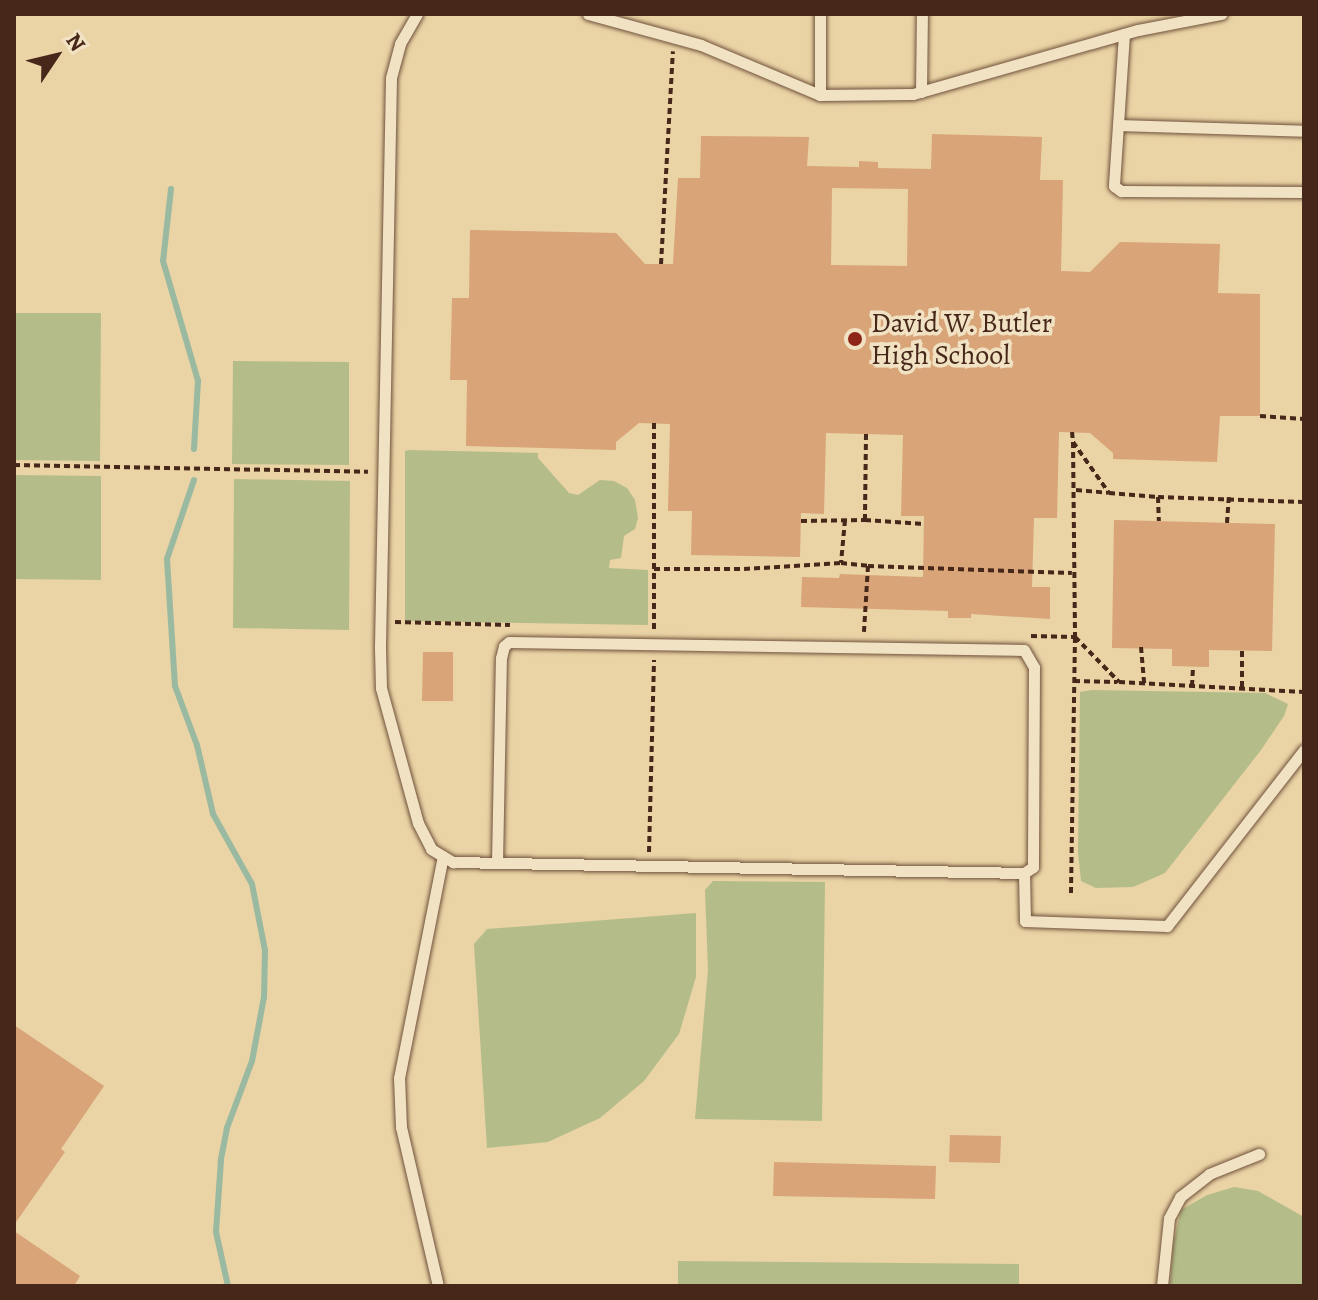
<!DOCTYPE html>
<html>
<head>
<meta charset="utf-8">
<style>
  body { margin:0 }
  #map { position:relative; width:1318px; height:1300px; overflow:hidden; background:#ead3a5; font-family:Alegreya,serif }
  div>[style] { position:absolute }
  .green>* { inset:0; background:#b4bd89 }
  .stream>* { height:6px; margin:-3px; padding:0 3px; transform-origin:3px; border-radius:3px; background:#99b9a1 }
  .building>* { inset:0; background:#d8a478 }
  .path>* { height:4px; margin-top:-2px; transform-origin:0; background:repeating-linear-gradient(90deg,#472719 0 6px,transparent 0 10px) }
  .roads { filter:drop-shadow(0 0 2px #70523c) drop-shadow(0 0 2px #70523c) }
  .service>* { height:11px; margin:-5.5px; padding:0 5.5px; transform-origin:5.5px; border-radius:5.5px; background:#f1e2c4 }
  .dots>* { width:22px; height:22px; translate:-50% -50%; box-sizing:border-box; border:4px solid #f1e2c4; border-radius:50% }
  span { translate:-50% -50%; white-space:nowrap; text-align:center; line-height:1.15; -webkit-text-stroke:7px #f1e2c4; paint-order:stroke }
  .poi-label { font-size:28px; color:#472719 }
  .left { translate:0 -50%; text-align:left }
  .frame { position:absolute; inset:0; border:16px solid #472719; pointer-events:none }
  .north { position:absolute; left:16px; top:16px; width:80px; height:80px; -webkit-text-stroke:6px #f1e2c4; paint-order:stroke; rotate:55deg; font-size:22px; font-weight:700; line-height:32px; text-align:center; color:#472719 }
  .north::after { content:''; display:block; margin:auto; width:28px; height:36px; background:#472719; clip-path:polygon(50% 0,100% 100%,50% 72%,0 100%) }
</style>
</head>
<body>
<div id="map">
  <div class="green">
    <div style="clip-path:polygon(14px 313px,101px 313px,100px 461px,14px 460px)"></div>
    <div style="clip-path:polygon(233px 361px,349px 362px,349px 465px,232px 464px)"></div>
    <div style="clip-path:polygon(408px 450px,538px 453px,538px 458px,569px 493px,578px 495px,600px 480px,614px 481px,627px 488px,635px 500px,638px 518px,635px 529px,624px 536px,621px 558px,610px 560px,609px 568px,648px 570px,648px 625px,405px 621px,405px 451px)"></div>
    <div style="clip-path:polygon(14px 475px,101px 476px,101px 580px,14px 579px)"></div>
    <div style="clip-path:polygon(234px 479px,350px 481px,349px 630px,233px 628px)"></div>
    <div style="clip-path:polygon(1092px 690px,1265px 693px,1288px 704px,1284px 716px,1261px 750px,1165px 873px,1133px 887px,1096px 888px,1081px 881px,1078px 853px,1080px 692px)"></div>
    <div style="clip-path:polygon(713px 881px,825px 882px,822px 1121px,695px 1119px,708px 970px,705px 890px)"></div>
    <div style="clip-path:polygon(696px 913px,696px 977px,679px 1034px,644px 1081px,600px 1118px,548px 1142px,487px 1148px,474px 944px,487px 929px)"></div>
    <div style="clip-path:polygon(1234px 1187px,1258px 1191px,1304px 1217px,1304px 1286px,1170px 1286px,1173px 1245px,1181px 1210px,1207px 1195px)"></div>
    <div style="clip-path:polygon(678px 1261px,1019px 1264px,1019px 1286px,678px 1286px)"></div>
  </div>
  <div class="stream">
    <div style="left:171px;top:189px;width:72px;rotate:96.3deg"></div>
    <div style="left:163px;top:261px;width:125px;rotate:73.7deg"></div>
    <div style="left:198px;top:381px;width:68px;rotate:93.4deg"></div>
    <div style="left:194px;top:480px;width:83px;rotate:108.9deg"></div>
    <div style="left:167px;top:559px;width:127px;rotate:86.4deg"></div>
    <div style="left:175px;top:686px;width:63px;rotate:69.6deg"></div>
    <div style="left:197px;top:745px;width:71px;rotate:76.9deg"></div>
    <div style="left:213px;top:814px;width:80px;rotate:60.9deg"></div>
    <div style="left:252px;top:884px;width:67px;rotate:78.9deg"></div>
    <div style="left:265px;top:950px;width:47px;rotate:91.2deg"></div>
    <div style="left:264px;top:997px;width:65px;rotate:100.6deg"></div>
    <div style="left:252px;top:1061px;width:72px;rotate:110.5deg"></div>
    <div style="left:227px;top:1128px;width:33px;rotate:101deg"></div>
    <div style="left:221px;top:1160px;width:72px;rotate:94deg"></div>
    <div style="left:216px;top:1232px;width:55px;rotate:77.5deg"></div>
  </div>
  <div class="building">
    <div style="clip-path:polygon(evenodd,932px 134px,1042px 137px,1040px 180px,1063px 180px,1061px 271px,1090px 272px,1120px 242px,1220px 244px,1218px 293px,1260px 294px,1260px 416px,1220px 416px,1217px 462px,1113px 459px,1113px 453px,1090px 433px,1059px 432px,1057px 518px,1034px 518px,1032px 587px,1050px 587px,1050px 619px,971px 614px,971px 618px,948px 618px,948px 611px,801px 607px,802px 577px,839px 578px,840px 574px,923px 577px,924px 516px,901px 516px,903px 435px,826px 433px,824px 514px,801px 513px,800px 557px,691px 555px,692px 511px,668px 511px,670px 424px,639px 423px,616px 442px,616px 450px,466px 446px,467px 380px,450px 380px,452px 298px,469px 298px,470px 230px,616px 233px,645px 264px,673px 264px,678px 178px,700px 178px,701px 136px,809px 137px,807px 166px,859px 167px,859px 161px,878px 162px,878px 168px,931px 169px,932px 134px,832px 188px,908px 189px,907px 266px,831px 265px,832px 188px)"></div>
    <div style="clip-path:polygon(1114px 520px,1275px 524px,1272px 651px,1209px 650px,1209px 667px,1172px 666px,1172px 649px,1112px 648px)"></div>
    <div style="clip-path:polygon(423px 652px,453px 652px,453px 701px,422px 701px)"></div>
    <div style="clip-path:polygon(14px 1025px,104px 1086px,61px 1149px,65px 1152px,14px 1225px)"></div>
    <div style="clip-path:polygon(950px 1135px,1001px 1136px,1000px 1163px,949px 1162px)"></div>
    <div style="clip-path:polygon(774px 1162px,936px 1166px,935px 1199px,773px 1196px)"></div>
    <div style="clip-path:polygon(14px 1231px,80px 1276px,74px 1286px,14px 1286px)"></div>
  </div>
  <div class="path">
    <div style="left:661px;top:264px;width:213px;rotate:-86.8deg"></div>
    <div style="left:1260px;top:416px;width:44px;rotate:3.9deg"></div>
    <div style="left:654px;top:423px;width:209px;rotate:90deg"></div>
    <div style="left:1072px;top:432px;width:10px;rotate:84deg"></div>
    <div style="left:1073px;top:442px;width:62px;rotate:54.8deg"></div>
    <div style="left:1109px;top:493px;width:49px;rotate:4.7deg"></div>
    <div style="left:1158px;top:497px;width:24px;rotate:88deg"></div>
    <div style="left:866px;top:434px;width:86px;rotate:90.7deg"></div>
    <div style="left:865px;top:520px;width:59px;rotate:3.9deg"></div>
    <div style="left:1073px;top:442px;width:195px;rotate:89.4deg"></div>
    <div style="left:1075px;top:637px;width:63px;rotate:45.6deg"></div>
    <div style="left:1119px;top:682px;width:185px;rotate:3.1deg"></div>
    <div style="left:14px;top:465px;width:354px;rotate:1.1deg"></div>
    <div style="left:1076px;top:490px;width:33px;rotate:5deg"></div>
    <div style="left:1158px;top:497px;width:146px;rotate:2deg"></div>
    <div style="left:845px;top:520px;width:43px;rotate:95.3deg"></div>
    <div style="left:841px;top:563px;width:27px;rotate:6deg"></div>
    <div style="left:868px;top:566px;width:66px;rotate:93.5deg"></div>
    <div style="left:801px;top:521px;width:64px;rotate:-0.9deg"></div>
    <div style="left:1227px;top:523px;width:26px;rotate:-86deg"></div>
    <div style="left:868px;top:566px;width:204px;rotate:2deg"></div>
    <div style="left:654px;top:569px;width:90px"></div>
    <div style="left:744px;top:569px;width:97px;rotate:-3.5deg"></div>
    <div style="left:395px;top:622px;width:115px;rotate:1.5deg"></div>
    <div style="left:1031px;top:636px;width:44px;rotate:1.3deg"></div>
    <div style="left:1075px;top:637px;width:256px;rotate:90.9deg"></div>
    <div style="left:1141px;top:647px;width:38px;rotate:85deg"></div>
    <div style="left:1074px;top:681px;width:43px;rotate:1.3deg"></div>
    <div style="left:1192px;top:686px;width:19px;rotate:-87deg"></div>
    <div style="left:1242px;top:687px;width:36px;rotate:-90deg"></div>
    <div style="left:649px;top:852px;width:192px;rotate:-88.5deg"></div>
  </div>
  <div class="roads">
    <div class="service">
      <div style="left:417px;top:14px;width:34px;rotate:120deg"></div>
      <div style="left:400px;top:44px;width:35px;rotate:105deg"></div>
      <div style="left:391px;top:78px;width:570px;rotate:91.11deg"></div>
      <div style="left:380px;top:648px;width:40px;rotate:88.6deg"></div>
      <div style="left:381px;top:688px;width:140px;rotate:74.7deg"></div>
      <div style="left:418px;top:823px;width:29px;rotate:63deg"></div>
      <div style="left:431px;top:849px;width:26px;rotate:31deg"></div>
      <div style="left:453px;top:862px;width:571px;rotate:1.1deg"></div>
      <div style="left:1024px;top:873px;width:48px;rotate:88.8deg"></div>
      <div style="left:1025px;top:921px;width:142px;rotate:2deg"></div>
      <div style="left:1167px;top:926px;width:223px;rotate:-52.1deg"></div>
      <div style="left:588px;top:14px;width:117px;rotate:15.3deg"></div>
      <div style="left:701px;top:45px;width:129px;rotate:22.8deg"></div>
      <div style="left:820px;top:95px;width:93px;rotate:-0.6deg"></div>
      <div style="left:913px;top:94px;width:234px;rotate:-15.9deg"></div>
      <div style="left:1138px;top:30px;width:85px;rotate:-10.9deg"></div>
      <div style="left:1124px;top:34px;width:152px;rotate:93.8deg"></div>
      <div style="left:1114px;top:186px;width:9px;rotate:36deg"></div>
      <div style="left:1121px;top:191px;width:183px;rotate:0.3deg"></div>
      <div style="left:921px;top:92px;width:78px;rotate:-89.3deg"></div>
      <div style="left:820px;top:95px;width:81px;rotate:-90deg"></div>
      <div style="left:1118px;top:125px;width:186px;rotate:1.8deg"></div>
      <div style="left:497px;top:863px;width:205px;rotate:-88.9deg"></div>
      <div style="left:501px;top:658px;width:12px;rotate:-76deg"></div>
      <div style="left:504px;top:646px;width:6px;rotate:-39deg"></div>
      <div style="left:509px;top:642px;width:515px;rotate:0.89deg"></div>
      <div style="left:1024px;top:650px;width:20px;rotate:60deg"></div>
      <div style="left:1034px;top:667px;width:200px;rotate:90.3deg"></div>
      <div style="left:1033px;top:867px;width:11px;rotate:146deg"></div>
      <div style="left:438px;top:1286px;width:163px;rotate:-103.1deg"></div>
      <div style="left:401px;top:1127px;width:49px;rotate:-92.3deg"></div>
      <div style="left:399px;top:1078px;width:226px;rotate:-78.8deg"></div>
      <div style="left:1162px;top:1286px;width:68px;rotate:-84.1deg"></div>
      <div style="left:1169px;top:1218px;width:24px;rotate:-62deg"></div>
      <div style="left:1180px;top:1197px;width:37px;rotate:-38deg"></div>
      <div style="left:1209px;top:1174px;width:54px;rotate:-21.8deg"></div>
    </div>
  </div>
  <div class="dots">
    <div style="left:855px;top:339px;background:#8f2418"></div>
  </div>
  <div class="poi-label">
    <span class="left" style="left:871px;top:339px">David W. Butler<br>High School</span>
  </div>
  <div class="frame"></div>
  <div class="north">N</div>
</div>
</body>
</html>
